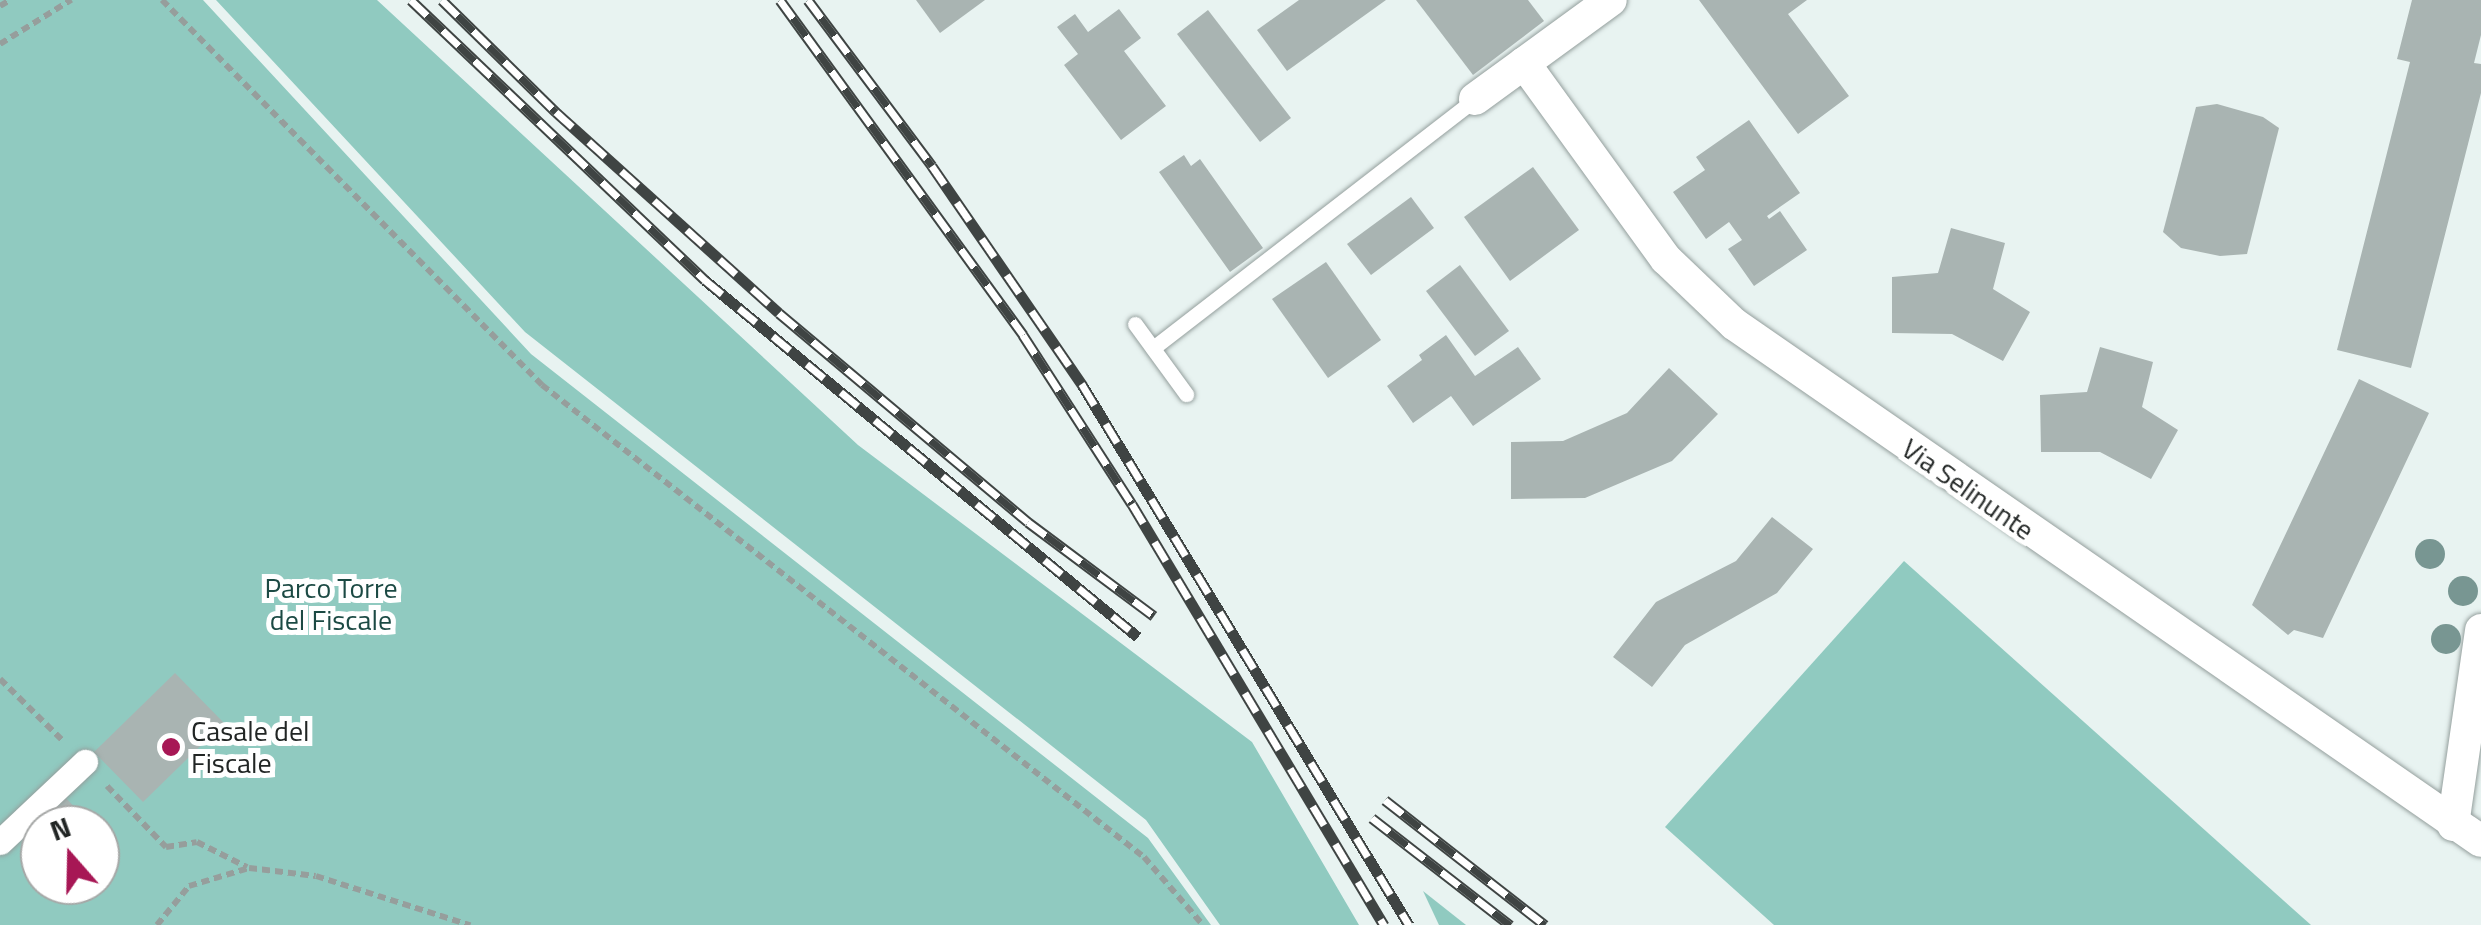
<!DOCTYPE html>
<html>
<head>
<meta charset="utf-8">
<style>
  body { margin:0 }
  #map { position:relative; width:2481px; height:925px; overflow:hidden; background:#e8f3f1; font-family:"Titillium Web",sans-serif }
  div>[style] { position:absolute }
  .green>* { inset:0; background:#90cac0 }
  .building>* { inset:0; background:#a9b4b2 }
  .path>* { height:6px; margin-top:-3px; transform-origin:0; background:repeating-linear-gradient(90deg,#969e9c 0 8px,transparent 0 13px) }
  .roads { filter:drop-shadow(0 0 2px #949f9d) drop-shadow(0 0 2px #949f9d) }
  .service>* { height:15px; margin:-7.5px; padding:0 7.5px; transform-origin:7.5px; border-radius:7.5px; background:#fff }
  .pedestrian>* { height:25px; margin:-12.5px; padding:0 12.5px; transform-origin:12.5px; border-radius:12.5px; background:#fff }
  .minor>* { height:32px; margin:-16px; padding:0 16px; transform-origin:16px; border-radius:16px; background:#fff }
  .rail>* { height:11px; margin-top:-5.5px; transform-origin:0; background:repeating-linear-gradient(90deg,#fff 0 22px,#3f4443 0 44px); box-sizing:border-box; border-block:2px solid #3f4443 }
  .trees>* { width:30px; height:30px; margin:-15px; border-radius:50%; background:#789692 }
  .dots>* { width:28px; height:28px; translate:-50% -50%; box-sizing:border-box; border:5px solid #fff; border-radius:50% }
  span { translate:-50% -50%; white-space:nowrap; text-align:center; line-height:1.15; -webkit-text-stroke:10px #fff; paint-order:stroke }
  .street-label { font-size:28px; color:#212524 }
  .park-label { font-size:28px; color:#1c4a44 }
  .poi-label { font-size:28px; color:#212524 }
  .left { translate:0 -50%; text-align:left }
  .north { position:absolute; left:20px; top:805px; width:100px; height:100px; box-sizing:border-box; background:#fff; border:2px solid #a6a8a7; border-radius:50%; rotate:340deg; font-size:28px; font-weight:700; line-height:40px; text-align:center; color:#212524 }
  .north::after { content:''; display:block; margin:auto; width:35px; height:45px; background:#a71755; clip-path:polygon(50% 0,100% 100%,50% 72%,0 100%) }
</style>
</head>
<body>
<div id="map">
  <div class="green">
    <div style="clip-path:polygon(evenodd,0 0,203px 0,531px 354px,1148px 838px,1211px 925px,0 925px,0 0,40px 825px,100px 825px,100px 885px,40px 885px,40px 825px)"></div>
    <div style="clip-path:polygon(216px 0,377px 0,858px 445px,1252px 742px,1359px 925px,1220px 925px,1146px 820px,525px 332px)"></div>
    <div style="clip-path:polygon(1904px 561px,2311px 925px,1774px 925px,1665px 827px)"></div>
    <div style="clip-path:polygon(1423px 891px,1466px 925px,1439px 925px)"></div>
  </div>
  <div class="building">
    <div style="clip-path:polygon(916px 0,985px 0,940px 33px)"></div>
    <div style="clip-path:polygon(1299px 0,1386px 0,1287px 71px,1257px 30px)"></div>
    <div style="clip-path:polygon(1416px 0,1528px 0,1544px 21px,1473px 75px)"></div>
    <div style="clip-path:polygon(1699px 0,1807px 0,1788px 14px,1849px 96px,1798px 134px)"></div>
    <div style="clip-path:polygon(2412px 0,2481px 0,2481px 35px,2474px 63px,2481px 64px,2481px 93px,2411px 368px,2337px 350px,2410px 62px,2397px 59px)"></div>
    <div style="clip-path:polygon(1119px 9px,1141px 38px,1124px 51px,1166px 106px,1121px 140px,1064px 65px,1078px 54px,1057px 27px,1075px 14px,1088px 32px)"></div>
    <div style="clip-path:polygon(1208px 10px,1291px 118px,1260px 142px,1177px 34px)"></div>
    <div style="clip-path:polygon(2217px 104px,2263px 117px,2279px 128px,2247px 254px,2220px 256px,2181px 248px,2163px 232px,2196px 107px)"></div>
    <div style="clip-path:polygon(1749px 120px,1800px 193px,1767px 216px,1769px 219px,1780px 211px,1807px 250px,1754px 286px,1728px 249px,1742px 240px,1729px 222px,1706px 239px,1673px 192px,1705px 170px,1696px 157px)"></div>
    <div style="clip-path:polygon(1184px 155px,1191px 166px,1200px 159px,1263px 248px,1230px 272px,1159px 172px)"></div>
    <div style="clip-path:polygon(1533px 167px,1579px 230px,1510px 281px,1464px 217px)"></div>
    <div style="clip-path:polygon(1411px 197px,1434px 228px,1371px 275px,1347px 244px)"></div>
    <div style="clip-path:polygon(1951px 228px,2005px 243px,1993px 289px,2030px 312px,2003px 361px,1952px 334px,1892px 333px,1892px 277px,1938px 273px)"></div>
    <div style="clip-path:polygon(1326px 262px,1381px 340px,1328px 378px,1272px 299px)"></div>
    <div style="clip-path:polygon(1460px 265px,1509px 331px,1475px 356px,1426px 291px)"></div>
    <div style="clip-path:polygon(1446px 335px,1475px 376px,1518px 347px,1541px 379px,1473px 426px,1451px 396px,1413px 423px,1387px 386px,1422px 360px,1419px 355px)"></div>
    <div style="clip-path:polygon(2100px 347px,2153px 362px,2142px 407px,2178px 430px,2151px 479px,2100px 452px,2041px 452px,2040px 395px,2087px 392px)"></div>
    <div style="clip-path:polygon(1669px 368px,1718px 414px,1672px 461px,1585px 498px,1511px 499px,1511px 442px,1563px 441px,1627px 413px)"></div>
    <div style="clip-path:polygon(2359px 379px,2429px 413px,2323px 638px,2294px 630px,2288px 635px,2252px 605px)"></div>
    <div style="clip-path:polygon(1772px 517px,1813px 549px,1777px 593px,1685px 645px,1652px 687px,1613px 657px,1656px 602px,1736px 561px)"></div>
    <div style="clip-path:polygon(175px 673px,224px 723px,143px 802px,94px 752px)"></div>
    <div style="clip-path:polygon(58px 790px,92px 825px,42px 825px,32px 815px)"></div>
  </div>
  <div class="path">
    <div style="left:162px;top:0;width:541px;rotate:45.37deg"></div>
    <div style="left:542px;top:385px;width:765px;rotate:38.1deg"></div>
    <div style="left:1144px;top:857px;width:90px;rotate:49.1deg"></div>
    <div style="left:0;top:6px;width:12px;rotate:-31deg"></div>
    <div style="left:0;top:44px;width:84px;rotate:-31.8deg"></div>
    <div style="left:0;top:679px;width:88px;rotate:44.5deg"></div>
    <div style="left:107px;top:786px;width:85px;rotate:46deg"></div>
    <div style="left:166px;top:847px;width:31px;rotate:-9deg"></div>
    <div style="left:197px;top:842px;width:56px;rotate:26.6deg"></div>
    <div style="left:157px;top:925px;width:50px;rotate:-50.6deg"></div>
    <div style="left:189px;top:886px;width:63px;rotate:-16.7deg"></div>
    <div style="left:249px;top:868px;width:67px;rotate:6.8deg"></div>
    <div style="left:316px;top:876px;width:162px;rotate:17.7deg"></div>
  </div>
  <div class="roads">
    <div class="service">
      <div style="left:1135px;top:324px;width:87px;rotate:53.9deg"></div>
      <div style="left:1153px;top:348px;width:407px;rotate:-37.7deg"></div>
    </div>
    <div class="pedestrian">
      <div style="left:0;top:842px;width:117px;rotate:-43.3deg"></div>
    </div>
    <div class="minor">
      <div style="left:1524px;top:63px;width:242px;rotate:54.1deg"></div>
      <div style="left:1666px;top:259px;width:94px;rotate:43.7deg"></div>
      <div style="left:1734px;top:324px;width:908px;rotate:34.69deg"></div>
      <div style="left:1475px;top:99px;width:168px;rotate:-36.1deg"></div>
      <div style="left:2453px;top:825px;width:197px;rotate:-81.8deg"></div>
    </div>
  </div>
  <div class="rail">
    <div style="left:411px;top:0;width:406px;rotate:43.6deg"></div>
    <div style="left:705px;top:280px;width:561px;rotate:39.5deg"></div>
    <div style="left:442px;top:0;width:160px;rotate:44.5deg"></div>
    <div style="left:556px;top:112px;width:300px;rotate:42deg"></div>
    <div style="left:779px;top:313px;width:325px;rotate:40deg"></div>
    <div style="left:1028px;top:522px;width:157px;rotate:36.7deg"></div>
    <div style="left:780px;top:0;width:414px;rotate:54deg"></div>
    <div style="left:1023px;top:335px;width:201px;rotate:57.2deg"></div>
    <div style="left:1132px;top:504px;width:491px;rotate:59.1deg"></div>
    <div style="left:808px;top:0;width:207px;rotate:53.2deg"></div>
    <div style="left:932px;top:166px;width:267px;rotate:55.5deg"></div>
    <div style="left:1083px;top:386px;width:630px;rotate:58.83deg"></div>
    <div style="left:1385px;top:800px;width:203px;rotate:38deg"></div>
    <div style="left:1372px;top:818px;width:175px;rotate:37.8deg"></div>
  </div>
  <div class="trees">
    <div style="left:2430px;top:554px"></div>
    <div style="left:2463px;top:591px"></div>
    <div style="left:2446px;top:639px"></div>
  </div>
  <div class="dots">
    <div style="left:171px;top:747px;background:#a71755"></div>
  </div>
  <div class="street-label">
    <span style="left:1968px;top:489px;rotate:35deg">Via Selinunte</span>
  </div>
  <div class="park-label">
    <span style="left:331px;top:604px">Parco Torre<br>del Fiscale</span>
  </div>
  <div class="poi-label">
    <span class="left" style="left:191px;top:747px">Casale del<br>Fiscale</span>
  </div>
  <div class="north">N</div>
</div>
</body>
</html>
